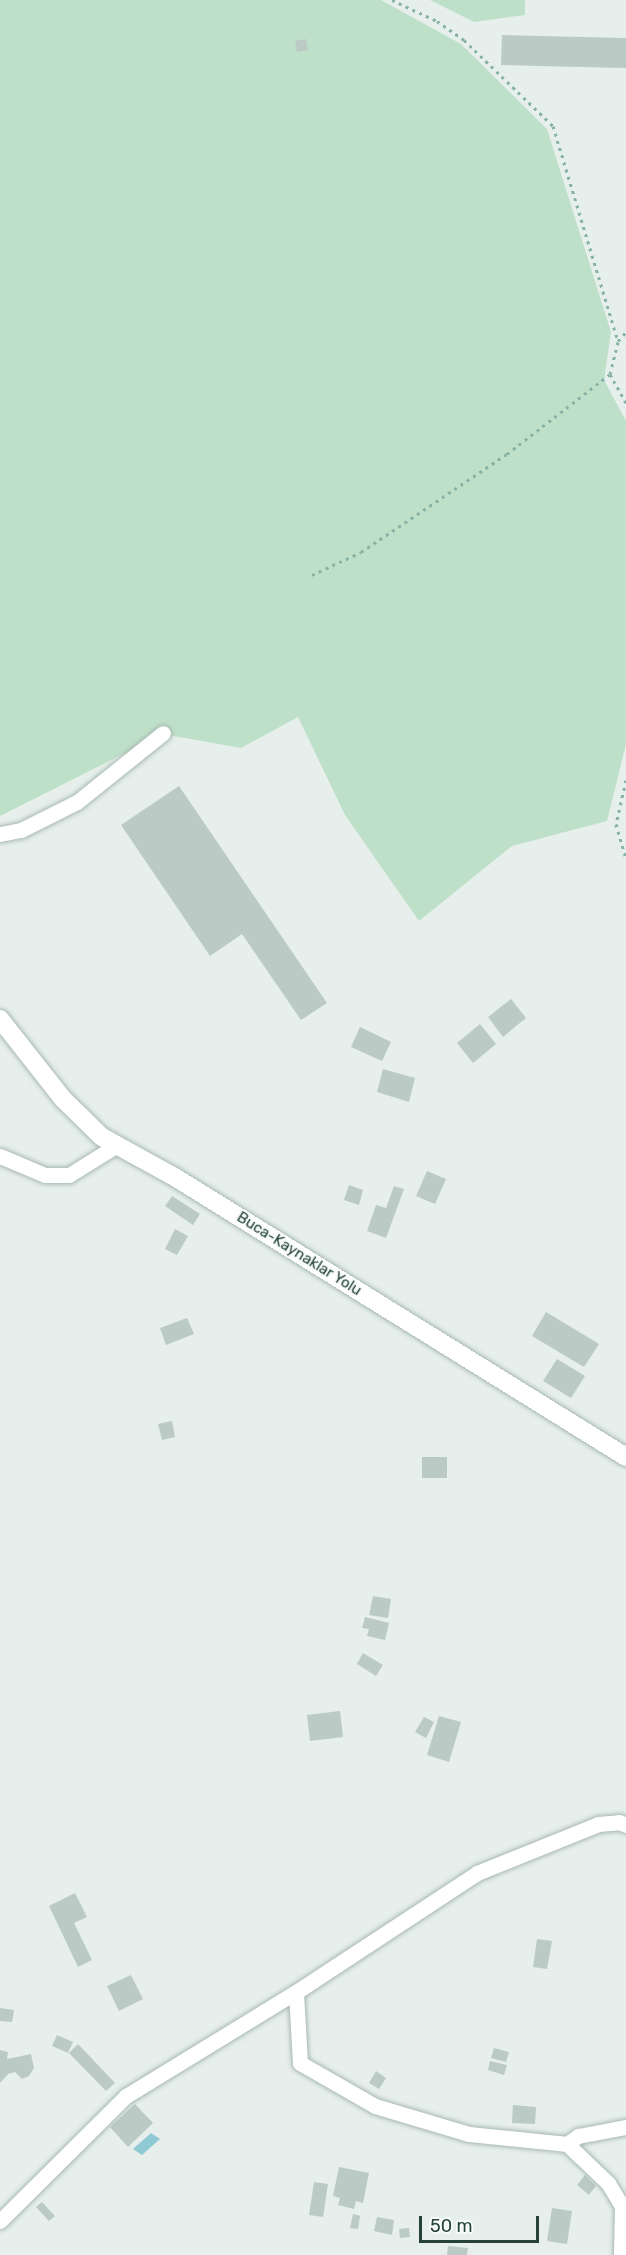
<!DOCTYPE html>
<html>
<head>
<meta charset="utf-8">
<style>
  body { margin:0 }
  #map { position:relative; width:626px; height:2255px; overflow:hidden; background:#e6efeb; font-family:Rubik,sans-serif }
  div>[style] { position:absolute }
  .green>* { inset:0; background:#bfe0c8 }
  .water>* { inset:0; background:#8ec9d4 }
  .building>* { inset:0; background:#bbcac4 }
  .path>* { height:3px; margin-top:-1.5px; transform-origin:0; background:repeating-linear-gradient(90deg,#86b3a5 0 3px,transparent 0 7.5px) }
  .roads { filter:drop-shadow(0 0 2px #a8b8b2) drop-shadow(0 0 2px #a8b8b2) }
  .street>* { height:15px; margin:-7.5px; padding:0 7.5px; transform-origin:7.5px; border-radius:7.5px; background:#fff }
  .secondary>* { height:18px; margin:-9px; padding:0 9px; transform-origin:9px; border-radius:9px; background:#fff }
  span { translate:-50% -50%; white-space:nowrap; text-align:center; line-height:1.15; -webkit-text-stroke:4.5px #f7fbf9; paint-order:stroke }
  .street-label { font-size:15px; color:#24423a }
  .scale { position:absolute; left:419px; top:2216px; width:120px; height:27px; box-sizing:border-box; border:3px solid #24423a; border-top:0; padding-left:8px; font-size:18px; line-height:21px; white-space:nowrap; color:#24423a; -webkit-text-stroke:4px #f7fbf9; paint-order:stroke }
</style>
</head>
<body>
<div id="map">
  <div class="green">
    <div style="clip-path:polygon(0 0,381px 0,461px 44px,547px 129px,611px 332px,604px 380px,626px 421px,626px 744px,607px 821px,512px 846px,419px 921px,345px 815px,298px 717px,241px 748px,163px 734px,0 816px)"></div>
    <div style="clip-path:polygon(430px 0,525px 0,525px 15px,474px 22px)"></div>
  </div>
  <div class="water">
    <div style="clip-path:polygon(151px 2133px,160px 2139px,142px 2155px,133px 2149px)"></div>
  </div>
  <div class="building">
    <div style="clip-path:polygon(502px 35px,626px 38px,626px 68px,501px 65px)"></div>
    <div style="clip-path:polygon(306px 39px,308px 50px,297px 52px,295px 41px)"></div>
    <div style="clip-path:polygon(179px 786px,327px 1003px,301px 1020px,242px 934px,210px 956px,121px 825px)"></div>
    <div style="clip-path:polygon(511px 999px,526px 1018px,503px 1037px,488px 1017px)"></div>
    <div style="clip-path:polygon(480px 1024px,496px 1044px,473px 1063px,457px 1043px)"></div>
    <div style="clip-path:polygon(360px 1027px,391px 1042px,382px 1061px,351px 1047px)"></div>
    <div style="clip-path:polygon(383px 1069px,415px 1078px,409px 1102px,377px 1092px)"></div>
    <div style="clip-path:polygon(427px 1171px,446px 1179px,435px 1204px,416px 1196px)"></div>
    <div style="clip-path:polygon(349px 1185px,363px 1190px,359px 1205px,344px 1200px)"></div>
    <div style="clip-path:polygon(394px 1186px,404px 1189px,386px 1238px,367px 1231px,376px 1205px,386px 1208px)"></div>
    <div style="clip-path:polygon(172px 1196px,200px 1214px,193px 1225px,165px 1206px)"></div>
    <div style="clip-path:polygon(175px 1229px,188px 1236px,177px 1255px,165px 1249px)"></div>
    <div style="clip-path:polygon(546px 1312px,599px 1344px,584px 1367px,532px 1336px)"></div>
    <div style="clip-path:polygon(187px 1318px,194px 1334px,166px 1345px,160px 1328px)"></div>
    <div style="clip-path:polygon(557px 1359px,585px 1376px,571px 1398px,543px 1381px)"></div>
    <div style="clip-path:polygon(172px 1421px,175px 1437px,162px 1440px,158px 1424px)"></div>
    <div style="clip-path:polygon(422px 1457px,447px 1457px,447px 1478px,422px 1478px)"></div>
    <div style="clip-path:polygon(373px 1596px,391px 1599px,388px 1618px,369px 1615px)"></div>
    <div style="clip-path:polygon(365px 1617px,389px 1623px,385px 1640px,367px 1636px,369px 1629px,362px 1628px)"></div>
    <div style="clip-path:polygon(363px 1653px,383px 1665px,376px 1676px,357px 1664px)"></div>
    <div style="clip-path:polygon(340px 1711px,343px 1737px,310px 1741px,307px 1715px)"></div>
    <div style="clip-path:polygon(439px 1716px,461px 1722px,449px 1762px,427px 1755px)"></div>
    <div style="clip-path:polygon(424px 1717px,434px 1722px,426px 1738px,415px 1732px)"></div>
    <div style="clip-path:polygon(75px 1893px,87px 1917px,74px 1923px,92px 1960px,78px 1967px,49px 1906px)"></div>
    <div style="clip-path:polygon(537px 1939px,552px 1941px,547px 1969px,533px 1967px)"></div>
    <div style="clip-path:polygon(131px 1975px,143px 1999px,119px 2011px,107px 1986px)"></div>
    <div style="clip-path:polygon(0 2008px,14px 2010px,12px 2022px,0 2021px)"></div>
    <div style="clip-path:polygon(57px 2035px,73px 2042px,68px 2053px,52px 2046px)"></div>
    <div style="clip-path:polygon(78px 2044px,115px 2083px,106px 2091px,69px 2053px)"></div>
    <div style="clip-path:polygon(494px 2048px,509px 2052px,506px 2062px,491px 2058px)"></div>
    <div style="clip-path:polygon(0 2050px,8px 2052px,7px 2059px,31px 2054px,34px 2068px,29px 2076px,22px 2079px,15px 2072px,8px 2074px,0 2083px)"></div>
    <div style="clip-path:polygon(490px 2061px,507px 2065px,504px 2075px,488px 2070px)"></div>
    <div style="clip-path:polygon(376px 2071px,386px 2078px,379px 2089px,369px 2083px)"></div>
    <div style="clip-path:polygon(135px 2104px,153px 2123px,128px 2147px,110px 2127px)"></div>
    <div style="clip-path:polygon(513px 2105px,536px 2107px,535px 2124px,512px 2123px)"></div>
    <div style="clip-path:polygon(339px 2167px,369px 2173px,363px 2203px,356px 2201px,354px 2209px,338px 2205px,340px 2198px,333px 2196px)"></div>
    <div style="clip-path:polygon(585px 2175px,596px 2186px,589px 2195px,577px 2185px)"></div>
    <div style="clip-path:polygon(314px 2182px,328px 2184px,323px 2217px,309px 2215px)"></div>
    <div style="clip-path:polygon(42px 2202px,55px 2216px,49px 2221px,36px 2207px)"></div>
    <div style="clip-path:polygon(552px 2208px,572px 2211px,567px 2244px,547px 2241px)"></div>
    <div style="clip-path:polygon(353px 2214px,360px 2216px,358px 2229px,350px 2228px)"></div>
    <div style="clip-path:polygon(377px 2217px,394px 2220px,392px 2235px,374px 2231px)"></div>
    <div style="clip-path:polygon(409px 2228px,410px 2237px,400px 2238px,399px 2229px)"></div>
    <div style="clip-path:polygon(448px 2246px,468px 2248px,467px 2255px,447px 2255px)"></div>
  </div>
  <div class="path">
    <div style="left:392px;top:0;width:50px;rotate:25deg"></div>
    <div style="left:437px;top:21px;width:33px;rotate:35deg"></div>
    <div style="left:464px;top:40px;width:124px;rotate:44deg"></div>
    <div style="left:553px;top:126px;width:225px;rotate:73.2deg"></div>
    <div style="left:610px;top:374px;width:33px;rotate:61deg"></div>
    <div style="left:312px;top:575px;width:54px;rotate:-25.1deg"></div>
    <div style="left:361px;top:552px;width:176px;rotate:-33.9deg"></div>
    <div style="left:507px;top:454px;width:130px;rotate:-37.8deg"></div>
    <div style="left:610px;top:374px;width:34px;rotate:-76deg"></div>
    <div style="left:618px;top:341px;width:12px;rotate:-48deg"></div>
    <div style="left:626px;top:780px;width:45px;rotate:102.8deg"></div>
    <div style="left:616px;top:824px;width:35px;rotate:74deg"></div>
  </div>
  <div class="roads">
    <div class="street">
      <div style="left:0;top:834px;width:21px;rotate:-11deg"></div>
      <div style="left:21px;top:830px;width:63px;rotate:-26.6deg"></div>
      <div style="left:77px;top:802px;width:110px;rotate:-38.7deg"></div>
      <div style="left:0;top:1156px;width:49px;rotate:22.9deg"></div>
      <div style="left:45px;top:1175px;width:24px"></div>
      <div style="left:69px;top:1175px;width:57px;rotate:-32deg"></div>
      <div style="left:296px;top:1992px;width:71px;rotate:86.8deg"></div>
      <div style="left:300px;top:2063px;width:86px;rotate:29.8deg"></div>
      <div style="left:375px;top:2106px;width:98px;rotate:16.6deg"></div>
      <div style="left:469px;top:2134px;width:99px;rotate:5.8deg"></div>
      <div style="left:567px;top:2144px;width:57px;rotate:43.6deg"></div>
      <div style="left:608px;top:2183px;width:27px;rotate:59deg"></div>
      <div style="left:622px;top:2206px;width:49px;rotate:91.2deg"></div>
      <div style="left:567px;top:2144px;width:14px;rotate:-36deg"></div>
      <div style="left:578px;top:2136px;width:49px;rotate:-10.6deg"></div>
      <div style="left:0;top:2221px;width:177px;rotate:-44.8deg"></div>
      <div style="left:126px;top:2096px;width:199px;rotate:-31.5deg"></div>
      <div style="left:296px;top:1992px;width:217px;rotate:-33.3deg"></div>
      <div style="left:477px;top:1873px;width:131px;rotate:-22deg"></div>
      <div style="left:598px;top:1824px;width:21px;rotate:-5deg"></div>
      <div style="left:619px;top:1822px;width:8px;rotate:23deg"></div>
    </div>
    <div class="secondary">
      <div style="left:0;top:1019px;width:102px;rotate:51.8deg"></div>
      <div style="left:63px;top:1099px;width:54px;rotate:44.3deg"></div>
      <div style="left:102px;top:1137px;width:81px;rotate:28.8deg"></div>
      <div style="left:173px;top:1176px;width:533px;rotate:31.81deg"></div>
    </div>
  </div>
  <div class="street-label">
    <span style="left:299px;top:1254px;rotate:32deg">Buca-Kaynaklar Yolu</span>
  </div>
  <div class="scale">50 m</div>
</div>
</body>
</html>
